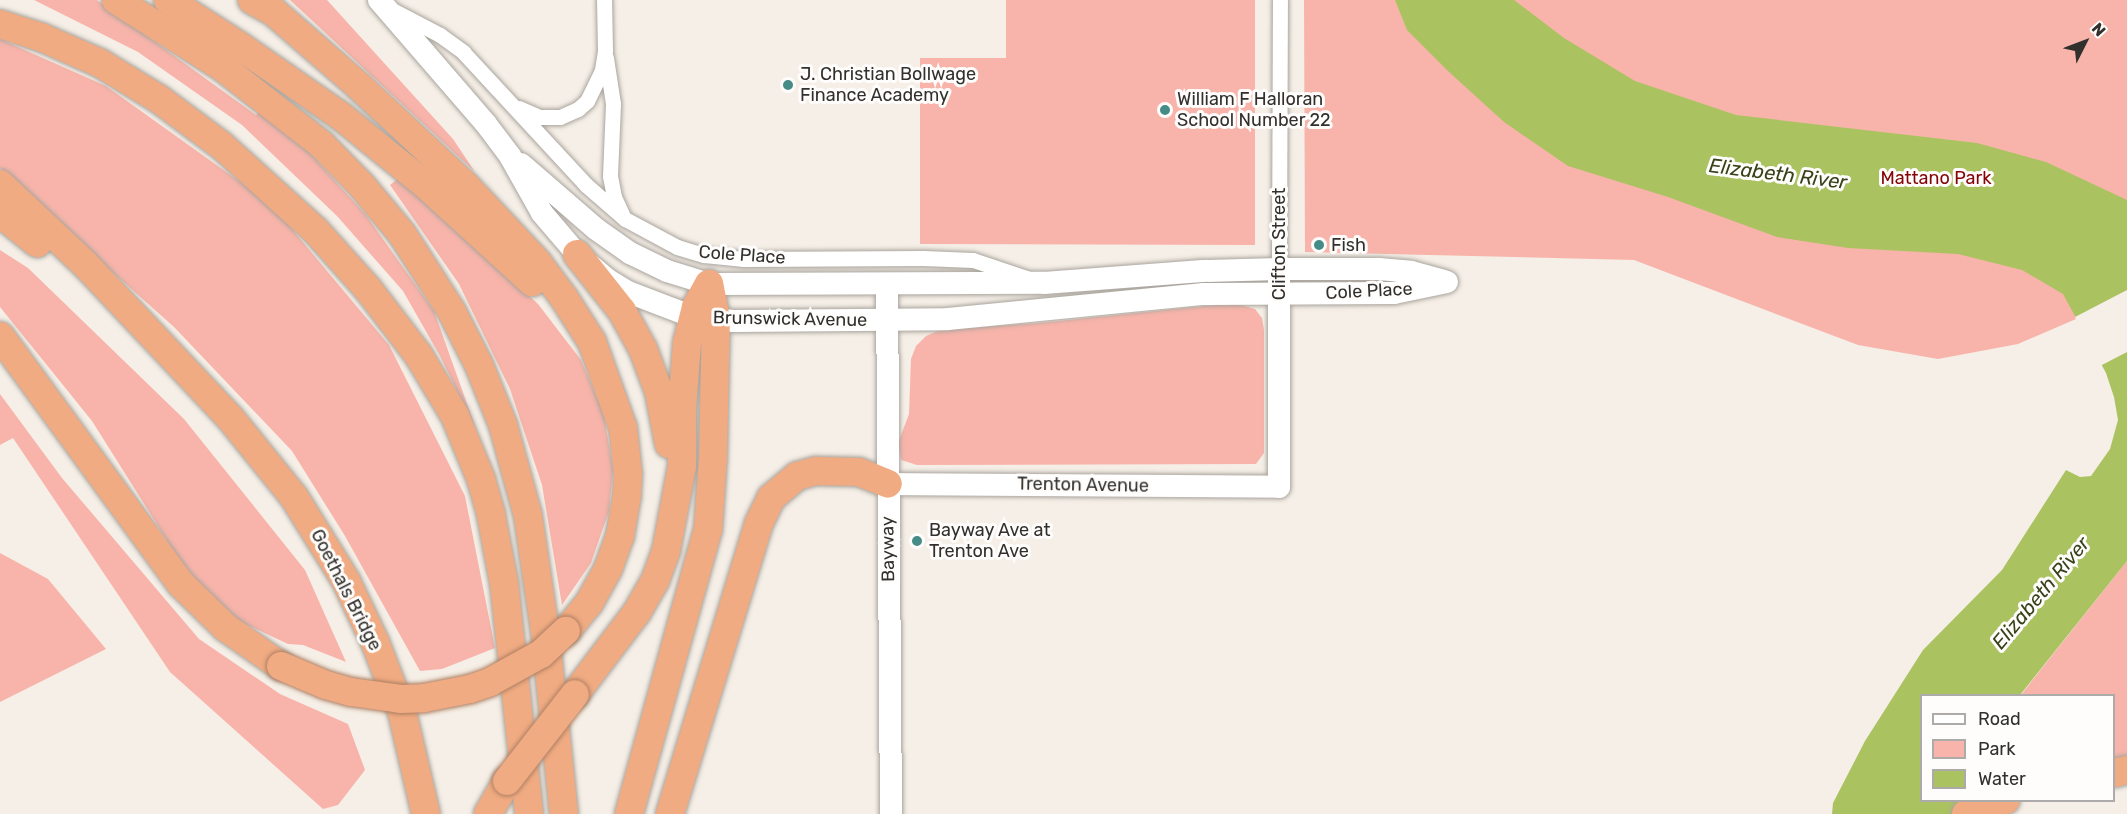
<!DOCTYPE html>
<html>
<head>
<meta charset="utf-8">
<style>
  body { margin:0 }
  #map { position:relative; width:2127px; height:814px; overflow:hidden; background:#f5efe7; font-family:Rubik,sans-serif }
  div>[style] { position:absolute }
  .green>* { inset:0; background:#f8b4aa }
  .water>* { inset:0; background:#abc261 }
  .pier>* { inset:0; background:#f5efe7 }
  .roads { filter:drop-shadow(0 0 2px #a9a49d) drop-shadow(0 0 2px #a9a49d) }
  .street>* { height:15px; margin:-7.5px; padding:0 7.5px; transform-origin:7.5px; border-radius:7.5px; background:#fff }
  .secondary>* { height:22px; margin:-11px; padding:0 11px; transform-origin:11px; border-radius:11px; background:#fff }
  .highway>* { height:28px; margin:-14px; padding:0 14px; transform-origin:14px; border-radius:14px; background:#f1ab82 }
  .bridges { filter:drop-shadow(0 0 2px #ae8064) drop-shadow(0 0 2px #ae8064) }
  .highway-bridge>* { height:28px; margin:-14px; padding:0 14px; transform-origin:14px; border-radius:14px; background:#f1ab82 }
  .dots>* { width:16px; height:16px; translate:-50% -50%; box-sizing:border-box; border:3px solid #fefdfc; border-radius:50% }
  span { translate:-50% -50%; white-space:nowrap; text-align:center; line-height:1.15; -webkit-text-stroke:6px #fefdfc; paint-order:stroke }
  .poi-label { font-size:18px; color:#32302d }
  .left { translate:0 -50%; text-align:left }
  .park-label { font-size:18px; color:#840407 }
  .street-label { font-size:18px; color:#32302d }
  .water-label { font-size:20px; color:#384219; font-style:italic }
  .legend { position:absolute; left:1920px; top:694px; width:195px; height:108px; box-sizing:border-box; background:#fefdfc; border:2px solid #acaba9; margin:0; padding:8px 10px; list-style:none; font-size:18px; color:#32302d }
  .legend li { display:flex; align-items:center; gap:12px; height:30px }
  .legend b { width:30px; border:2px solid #acaba9 }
  .north { position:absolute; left:2055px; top:12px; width:60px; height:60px; -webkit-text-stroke:4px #fefdfc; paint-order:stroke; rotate:48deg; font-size:16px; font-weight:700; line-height:24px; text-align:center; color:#32302d }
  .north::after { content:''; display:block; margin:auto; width:21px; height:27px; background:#32302d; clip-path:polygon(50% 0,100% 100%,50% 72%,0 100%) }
</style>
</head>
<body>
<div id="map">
  <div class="green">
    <div style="clip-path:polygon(34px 0,97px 0,256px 115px,261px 111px,297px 139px,366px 215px,434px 311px,476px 429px,440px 356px,403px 291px,337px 216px,242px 125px,138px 52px)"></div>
    <div style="clip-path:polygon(290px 0,327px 0,453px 139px,475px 172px)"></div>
    <div style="clip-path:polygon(1006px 0,1255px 0,1255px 245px,920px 244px,920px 58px,1006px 58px)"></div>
    <div style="clip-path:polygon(1304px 0,2127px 0,2127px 291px,2076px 319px,2018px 344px,1938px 359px,1858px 345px,1634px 260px,1305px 252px)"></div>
    <div style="clip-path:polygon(0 39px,106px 86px,271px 204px,389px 345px,465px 496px,495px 648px,442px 669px,420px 671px,345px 536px,292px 451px,174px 327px,45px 212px,0 168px)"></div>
    <div style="clip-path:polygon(401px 176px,538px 304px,581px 360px,604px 415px,613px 470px,609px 511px,591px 563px,562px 605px,542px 485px,510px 389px,459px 284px,390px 185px)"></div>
    <div style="clip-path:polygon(0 250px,28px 268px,184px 419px,305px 570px,346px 662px,303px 645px,288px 644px,237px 620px,187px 572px,92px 421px,0 307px)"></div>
    <div style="clip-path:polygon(1234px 303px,1255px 309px,1262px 318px,1264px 330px,1264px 453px,1256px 464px,917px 465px,901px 460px,898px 443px,909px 414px,911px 359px,916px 346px,926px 336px,940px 330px,1039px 323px)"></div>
    <div style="clip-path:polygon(0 394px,62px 478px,199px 639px,280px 694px,348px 724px,365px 770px,338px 805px,323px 809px,170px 672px,13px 438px,0 445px)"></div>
    <div style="clip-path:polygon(0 553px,48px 579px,106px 649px,0 702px)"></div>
    <div style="clip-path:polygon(2127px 561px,2127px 772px,2114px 774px,2114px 696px,2020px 696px)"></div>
  </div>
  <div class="water">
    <div style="clip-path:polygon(1395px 0,1514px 0,1564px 38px,1635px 81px,1736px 115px,1977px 143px,2046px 162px,2127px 200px,2127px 561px,2020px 695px,1922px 696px,1922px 800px,1963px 801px,1963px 814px,1832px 814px,1833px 803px,1865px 741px,1923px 650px,2002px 570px,2066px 470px,2080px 477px,2091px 476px,2110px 449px,2118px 420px,2114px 397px,2106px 373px,2063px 294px,2022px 270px,1958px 254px,1848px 248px,1777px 237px,1668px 197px,1568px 166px,1504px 122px,1449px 72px,1407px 30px)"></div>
  </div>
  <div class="pier">
    <div style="clip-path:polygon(2127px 290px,2127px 352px,2100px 366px,2075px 317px)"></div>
  </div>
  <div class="roads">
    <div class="street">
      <div style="left:392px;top:10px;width:54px;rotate:27.5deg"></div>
      <div style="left:440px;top:35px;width:29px;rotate:36deg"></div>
      <div style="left:463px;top:52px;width:181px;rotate:47.2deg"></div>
      <div style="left:586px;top:185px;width:52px;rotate:41.1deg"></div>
      <div style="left:625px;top:219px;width:59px;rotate:28.3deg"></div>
      <div style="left:677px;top:247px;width:28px;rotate:17deg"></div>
      <div style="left:704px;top:255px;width:40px;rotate:5.7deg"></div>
      <div style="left:744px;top:259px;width:179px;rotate:-0.3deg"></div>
      <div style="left:923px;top:258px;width:50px;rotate:2.3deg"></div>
      <div style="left:973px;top:260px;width:59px;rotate:18.7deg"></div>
      <div style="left:606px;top:58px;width:47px;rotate:81.3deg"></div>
      <div style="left:613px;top:104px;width:72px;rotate:92.4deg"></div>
      <div style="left:610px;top:176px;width:21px;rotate:79deg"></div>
      <div style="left:614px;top:197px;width:19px;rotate:65deg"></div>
      <div style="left:519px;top:108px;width:22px;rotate:24deg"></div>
      <div style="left:539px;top:117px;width:21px"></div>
      <div style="left:560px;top:117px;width:20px;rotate:-24deg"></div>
      <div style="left:578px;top:109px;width:12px;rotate:-42deg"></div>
      <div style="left:587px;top:101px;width:34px;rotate:-64deg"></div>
      <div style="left:602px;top:70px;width:20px;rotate:-81deg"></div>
      <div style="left:605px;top:50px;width:50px;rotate:-91.1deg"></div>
      <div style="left:1279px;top:269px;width:269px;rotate:-89.8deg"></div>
    </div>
    <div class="secondary">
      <div style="left:379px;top:0;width:164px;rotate:49.2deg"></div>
      <div style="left:486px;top:124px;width:40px;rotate:53deg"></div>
      <div style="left:510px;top:156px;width:65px;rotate:60.7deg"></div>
      <div style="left:542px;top:213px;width:54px;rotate:49.5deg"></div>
      <div style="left:577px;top:254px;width:40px;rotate:40deg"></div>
      <div style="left:608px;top:280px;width:23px;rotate:31deg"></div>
      <div style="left:628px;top:292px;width:70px;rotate:21deg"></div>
      <div style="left:693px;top:317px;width:41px;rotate:5.6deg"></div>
      <div style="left:734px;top:321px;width:214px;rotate:-0.5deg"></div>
      <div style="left:948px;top:319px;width:257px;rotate:-5.6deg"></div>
      <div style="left:1204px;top:294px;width:190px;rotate:-0.3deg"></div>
      <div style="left:1394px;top:293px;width:54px;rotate:-11.7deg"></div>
      <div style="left:521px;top:164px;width:99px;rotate:40.9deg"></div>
      <div style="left:596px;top:229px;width:42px;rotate:35.2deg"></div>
      <div style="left:630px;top:253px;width:41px;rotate:25.9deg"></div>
      <div style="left:667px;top:271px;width:44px;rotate:17.2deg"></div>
      <div style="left:709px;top:284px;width:335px;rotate:-0.2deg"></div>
      <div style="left:1044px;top:283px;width:159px;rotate:-4.3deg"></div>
      <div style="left:1203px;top:271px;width:76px;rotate:-1.5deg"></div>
      <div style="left:1279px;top:269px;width:100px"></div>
      <div style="left:1379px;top:269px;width:32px;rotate:5deg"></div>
      <div style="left:1411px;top:272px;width:34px;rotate:15deg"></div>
      <div style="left:887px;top:285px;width:529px;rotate:89.57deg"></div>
      <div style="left:888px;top:484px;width:391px;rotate:0.4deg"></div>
      <div style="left:1279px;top:487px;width:207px;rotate:-90deg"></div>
    </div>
    <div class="highway">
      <div style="left:116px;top:0;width:124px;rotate:32.2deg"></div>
      <div style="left:221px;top:66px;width:128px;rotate:38deg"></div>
      <div style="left:322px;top:145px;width:57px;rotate:45.7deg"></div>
      <div style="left:362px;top:186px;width:62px;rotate:50.2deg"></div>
      <div style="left:402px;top:234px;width:93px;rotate:57.3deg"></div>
      <div style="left:452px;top:312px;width:59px;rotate:63deg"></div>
      <div style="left:479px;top:365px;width:65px;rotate:68.2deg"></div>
      <div style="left:503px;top:425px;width:94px;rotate:74.6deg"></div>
      <div style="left:528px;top:516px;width:116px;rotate:81.6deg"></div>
      <div style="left:545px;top:631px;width:184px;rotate:84.1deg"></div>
      <div style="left:168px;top:0;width:87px;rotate:32.8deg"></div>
      <div style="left:241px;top:47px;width:123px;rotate:34.7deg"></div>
      <div style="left:342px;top:117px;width:111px;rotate:39.1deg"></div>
      <div style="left:428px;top:187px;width:141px;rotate:42.4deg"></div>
      <div style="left:252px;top:0;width:26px;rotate:29deg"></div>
      <div style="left:275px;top:13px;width:111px;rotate:41deg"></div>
      <div style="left:359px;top:86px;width:146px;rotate:43.1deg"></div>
      <div style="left:466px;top:186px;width:105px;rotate:46.9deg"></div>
      <div style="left:538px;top:263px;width:44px;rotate:53.4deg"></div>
      <div style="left:564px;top:298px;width:52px;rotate:57.5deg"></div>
      <div style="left:592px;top:342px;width:91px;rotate:70.2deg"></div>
      <div style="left:623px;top:428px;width:46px;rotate:83.8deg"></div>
      <div style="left:628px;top:474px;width:21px;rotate:93deg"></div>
      <div style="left:627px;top:495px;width:42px;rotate:99.7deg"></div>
      <div style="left:620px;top:536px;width:35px;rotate:110deg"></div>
      <div style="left:608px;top:569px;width:39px;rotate:119deg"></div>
      <div style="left:589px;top:603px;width:36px;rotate:129deg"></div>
      <div style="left:0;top:24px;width:45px;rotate:18deg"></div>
      <div style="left:43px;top:38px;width:62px;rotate:23.7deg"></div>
      <div style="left:100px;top:63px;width:69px;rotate:31.4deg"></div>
      <div style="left:159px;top:99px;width:77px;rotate:36.6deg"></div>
      <div style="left:221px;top:145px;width:128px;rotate:42.2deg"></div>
      <div style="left:316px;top:231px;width:78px;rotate:48.1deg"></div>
      <div style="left:368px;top:289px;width:84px;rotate:52.7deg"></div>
      <div style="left:419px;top:356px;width:70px;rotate:59deg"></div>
      <div style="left:455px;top:416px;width:68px;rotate:67.6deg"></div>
      <div style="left:481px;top:479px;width:37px;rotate:74deg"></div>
      <div style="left:491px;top:515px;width:69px;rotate:79.2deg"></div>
      <div style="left:504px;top:583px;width:232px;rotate:83.8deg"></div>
      <div style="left:0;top:184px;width:117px;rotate:43.3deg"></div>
      <div style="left:85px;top:264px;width:213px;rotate:46.7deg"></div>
      <div style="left:231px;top:419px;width:100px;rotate:51.1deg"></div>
      <div style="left:294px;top:497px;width:99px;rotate:58.2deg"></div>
      <div style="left:346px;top:581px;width:68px;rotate:64.6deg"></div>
      <div style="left:375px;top:642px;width:75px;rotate:68.9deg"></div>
      <div style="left:402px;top:712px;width:105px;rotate:76.8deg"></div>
      <div style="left:0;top:213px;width:48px;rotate:39deg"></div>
      <div style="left:577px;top:254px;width:73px;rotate:51.7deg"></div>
      <div style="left:622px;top:311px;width:43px;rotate:61.1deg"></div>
      <div style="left:643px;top:349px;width:46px;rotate:69.6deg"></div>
      <div style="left:659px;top:392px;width:53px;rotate:79.1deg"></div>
      <div style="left:0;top:336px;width:307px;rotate:53.9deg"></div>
      <div style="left:181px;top:584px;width:62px;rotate:44.3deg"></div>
      <div style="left:225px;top:627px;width:68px;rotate:34.9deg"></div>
      <div style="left:575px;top:694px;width:103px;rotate:-52.9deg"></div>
      <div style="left:637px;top:612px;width:36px;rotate:-60deg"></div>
      <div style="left:655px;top:581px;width:32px;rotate:-70deg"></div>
      <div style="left:666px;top:551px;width:86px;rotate:-79.3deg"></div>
      <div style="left:682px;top:466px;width:57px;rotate:-90deg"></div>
      <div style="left:682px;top:409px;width:66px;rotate:-85.7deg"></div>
      <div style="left:687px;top:343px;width:37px;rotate:-76deg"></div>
      <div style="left:696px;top:307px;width:26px;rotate:-61deg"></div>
      <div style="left:2114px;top:773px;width:13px;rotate:-13deg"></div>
      <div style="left:488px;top:814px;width:38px;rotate:-60deg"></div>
      <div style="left:629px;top:814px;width:295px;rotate:-74.5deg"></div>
      <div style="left:708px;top:530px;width:73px;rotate:-86.1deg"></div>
      <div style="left:713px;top:457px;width:138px;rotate:-88.8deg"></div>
      <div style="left:716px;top:319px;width:36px;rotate:-101deg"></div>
      <div style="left:670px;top:814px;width:304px;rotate:-73deg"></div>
      <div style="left:759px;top:523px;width:28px;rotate:-64deg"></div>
      <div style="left:771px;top:498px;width:34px;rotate:-40deg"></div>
      <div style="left:797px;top:476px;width:20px;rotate:-15deg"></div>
      <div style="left:816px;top:471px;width:43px;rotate:1.3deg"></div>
      <div style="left:859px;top:472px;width:31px;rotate:22deg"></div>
      <div style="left:1966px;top:814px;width:42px;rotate:-19.3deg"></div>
    </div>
  </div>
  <div class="bridges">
    <div class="highway-bridge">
      <div style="left:281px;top:666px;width:49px;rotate:22.9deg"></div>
      <div style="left:326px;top:685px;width:26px;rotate:16deg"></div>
      <div style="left:351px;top:692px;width:50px;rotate:8deg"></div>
      <div style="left:401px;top:699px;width:23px;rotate:-2deg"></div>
      <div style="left:424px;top:698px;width:47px;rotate:-11.1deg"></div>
      <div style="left:470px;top:689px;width:21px;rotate:-19deg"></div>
      <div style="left:490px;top:682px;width:58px;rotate:-28.8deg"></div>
      <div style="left:541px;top:654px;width:34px;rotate:-43deg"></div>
      <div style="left:507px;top:781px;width:110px;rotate:-52deg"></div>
    </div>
  </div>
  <div class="dots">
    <div style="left:788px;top:85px;background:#458c87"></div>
    <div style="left:1165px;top:110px;background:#458c87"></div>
    <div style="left:1319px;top:245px;background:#458c87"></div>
    <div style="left:917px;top:541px;background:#458c87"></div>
  </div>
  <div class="poi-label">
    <span class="left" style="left:800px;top:85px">J. Christian Bollwage<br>Finance Academy</span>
    <span class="left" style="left:1177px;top:110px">William F Halloran<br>School Number 22</span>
    <span class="left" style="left:1331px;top:245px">Fish</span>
    <span class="left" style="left:929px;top:541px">Bayway Ave at<br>Trenton Ave</span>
  </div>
  <div class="park-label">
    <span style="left:1936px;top:178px">Mattano Park</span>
  </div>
  <div class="street-label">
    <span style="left:1279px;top:244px;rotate:-90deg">Clifton Street</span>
    <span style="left:742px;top:255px;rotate:4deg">Cole Place</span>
    <span style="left:1369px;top:291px;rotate:-3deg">Cole Place</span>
    <span style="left:790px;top:319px;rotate:1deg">Brunswick Avenue</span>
    <span style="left:1083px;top:485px;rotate:1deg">Trenton Avenue</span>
    <span style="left:888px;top:549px;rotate:-91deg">Bayway</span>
    <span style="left:346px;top:590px;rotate:63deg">Goethals Bridge</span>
  </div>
  <div class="water-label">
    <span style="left:1778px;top:174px;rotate:7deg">Elizabeth River</span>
    <span style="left:2041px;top:593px;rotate:-50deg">Elizabeth River</span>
  </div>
  <ul class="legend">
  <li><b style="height:8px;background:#fff"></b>Road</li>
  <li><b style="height:16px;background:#f8b4aa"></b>Park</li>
  <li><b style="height:16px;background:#abc261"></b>Water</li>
  </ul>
  <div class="north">N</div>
</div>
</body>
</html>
